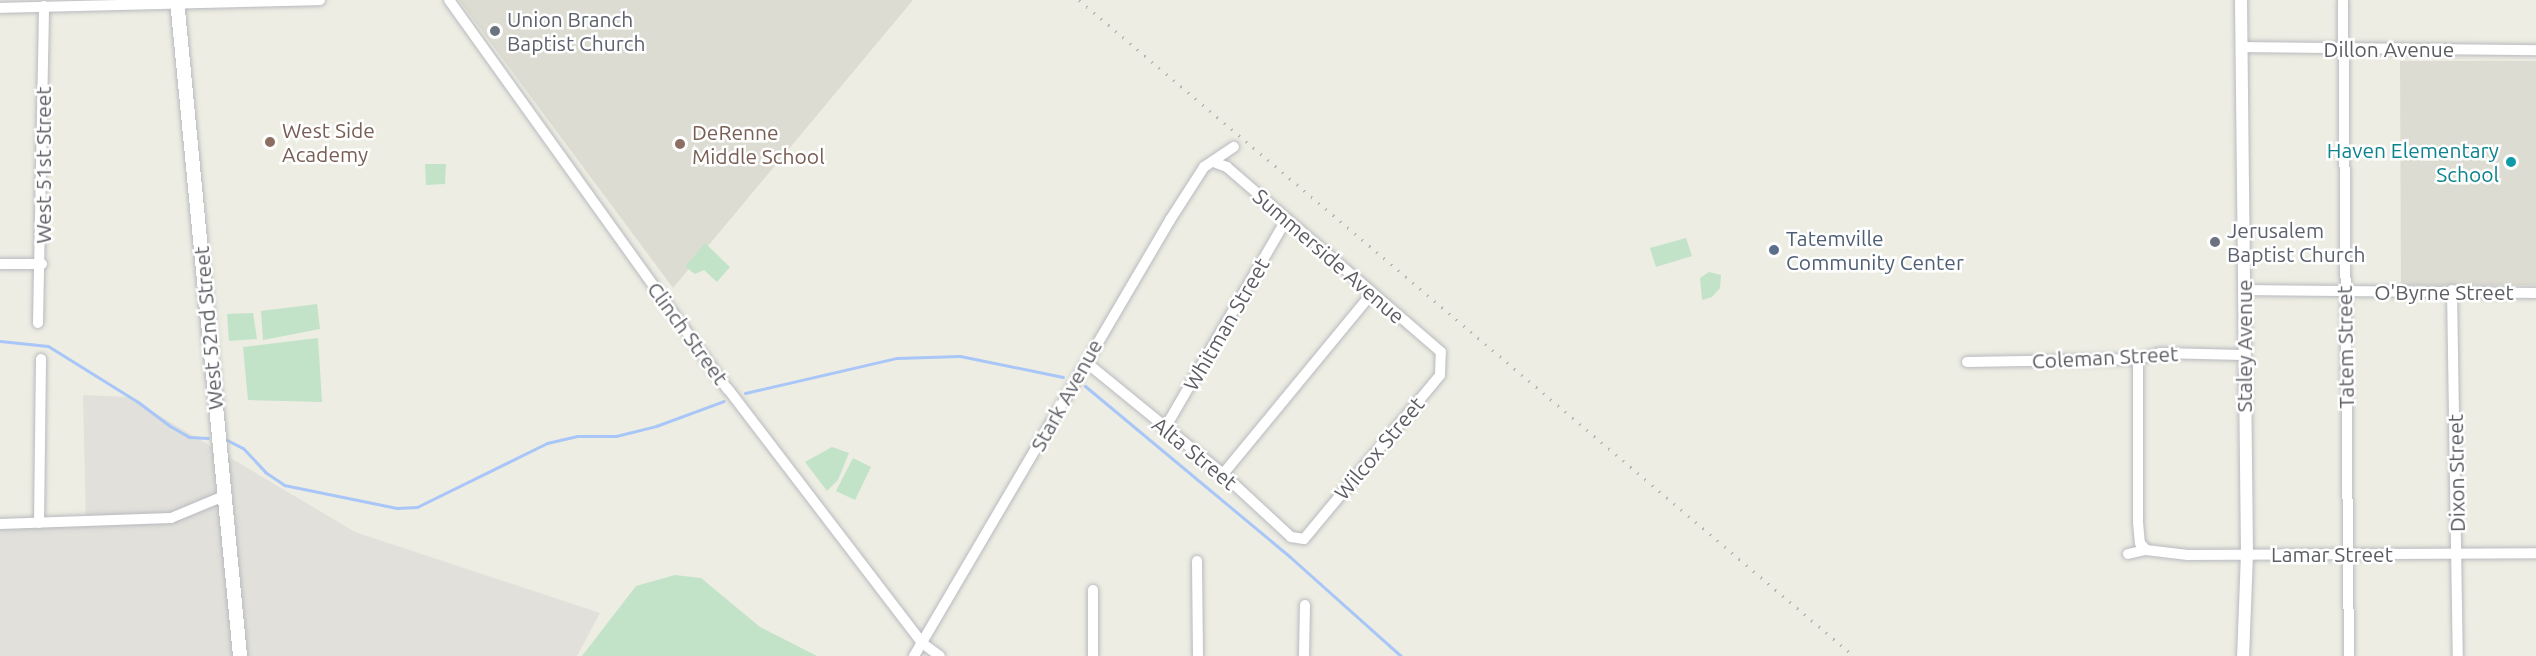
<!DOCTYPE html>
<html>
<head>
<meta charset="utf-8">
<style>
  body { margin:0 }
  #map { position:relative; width:2536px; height:656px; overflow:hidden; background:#edede3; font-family:Ubuntu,sans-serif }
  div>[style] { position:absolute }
  .industrial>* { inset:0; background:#e1e0db }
  .education>* { inset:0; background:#dddcd2 }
  .green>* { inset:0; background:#c2e3c8 }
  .stream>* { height:3px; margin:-1.5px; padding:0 1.5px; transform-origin:1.5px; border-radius:1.5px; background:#a8c6f8 }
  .roads { filter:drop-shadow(0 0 2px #b8babf) drop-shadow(0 0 2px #b8babf) }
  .minor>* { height:10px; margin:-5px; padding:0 5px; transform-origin:5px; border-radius:5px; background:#fff }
  .tertiary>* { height:12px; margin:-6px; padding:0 6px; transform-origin:6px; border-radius:6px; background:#fff }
  .secondary>* { height:14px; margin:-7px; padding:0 7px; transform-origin:7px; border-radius:7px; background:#fff }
  .rail>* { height:3px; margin-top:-1.5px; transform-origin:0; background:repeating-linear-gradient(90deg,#b6b6b7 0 1.5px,transparent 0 9.5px) }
  .dots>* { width:16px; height:16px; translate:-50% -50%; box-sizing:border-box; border:3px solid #fff; border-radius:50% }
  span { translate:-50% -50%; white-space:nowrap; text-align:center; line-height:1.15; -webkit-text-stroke:5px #fff; paint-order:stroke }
  .worship-label { font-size:21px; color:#5b616d }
  .left { translate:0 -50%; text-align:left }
  .street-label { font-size:21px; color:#5b5d63 }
  .education-label { font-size:21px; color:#785e54 }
  .culture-label { font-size:21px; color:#0d838f }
  .right { translate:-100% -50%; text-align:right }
  .service-label { font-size:21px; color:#4e5e75 }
</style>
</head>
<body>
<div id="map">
  <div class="industrial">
    <div style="clip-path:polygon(83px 395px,128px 397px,355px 532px,600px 613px,577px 656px,0 656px,0 527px,86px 526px)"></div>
  </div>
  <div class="education">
    <div style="clip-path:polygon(459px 0,913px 0,673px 288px)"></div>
    <div style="clip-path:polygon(2400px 61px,2536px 61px,2536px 285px,2401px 285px)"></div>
  </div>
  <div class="green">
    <div style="clip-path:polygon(425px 164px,446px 164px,445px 184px,426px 185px)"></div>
    <div style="clip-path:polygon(1686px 238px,1692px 256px,1656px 267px,1650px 248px)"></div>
    <div style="clip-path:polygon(705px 243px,730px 267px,717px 282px,704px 270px,695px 274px,685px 267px)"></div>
    <div style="clip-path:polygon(1709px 272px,1721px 275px,1720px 288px,1712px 297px,1702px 300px,1700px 278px)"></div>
    <div style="clip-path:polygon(317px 304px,320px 329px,263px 340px,261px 311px)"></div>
    <div style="clip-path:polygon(253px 313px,257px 339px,229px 341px,227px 314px)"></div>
    <div style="clip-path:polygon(318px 338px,322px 402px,248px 400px,243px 347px)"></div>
    <div style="clip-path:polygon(832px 447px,849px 453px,838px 480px,827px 491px,805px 462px)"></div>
    <div style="clip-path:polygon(853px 458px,871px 467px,855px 500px,836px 491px)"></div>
    <div style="clip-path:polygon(675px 575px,701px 578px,760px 627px,817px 656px,582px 656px,636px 586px)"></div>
  </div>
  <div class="stream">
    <div style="left:0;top:341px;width:48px;rotate:5.9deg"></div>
    <div style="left:48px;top:346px;width:106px;rotate:31.9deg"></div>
    <div style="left:138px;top:402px;width:40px;rotate:37deg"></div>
    <div style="left:170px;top:426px;width:22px;rotate:30deg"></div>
    <div style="left:189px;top:437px;width:19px;rotate:3deg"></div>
    <div style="left:1085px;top:386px;width:266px;rotate:39.8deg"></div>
    <div style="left:1289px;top:556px;width:150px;rotate:41.8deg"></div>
    <div style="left:745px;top:393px;width:156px;rotate:-13deg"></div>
    <div style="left:897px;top:358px;width:63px;rotate:-1.8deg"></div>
    <div style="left:960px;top:356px;width:105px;rotate:11.5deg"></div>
    <div style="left:225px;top:439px;width:20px;rotate:27deg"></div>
    <div style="left:243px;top:448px;width:33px;rotate:47deg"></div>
    <div style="left:265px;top:472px;width:23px;rotate:34deg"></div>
    <div style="left:284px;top:485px;width:115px;rotate:11.5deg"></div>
    <div style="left:397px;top:508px;width:20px;rotate:-3deg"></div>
    <div style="left:417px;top:507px;width:145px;rotate:-26.2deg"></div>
    <div style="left:547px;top:443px;width:31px;rotate:-13deg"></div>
    <div style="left:577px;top:436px;width:39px"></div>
    <div style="left:616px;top:436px;width:41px;rotate:-14deg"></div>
    <div style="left:656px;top:426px;width:72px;rotate:-20.2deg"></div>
  </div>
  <div class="roads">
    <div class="minor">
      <div style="left:449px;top:0;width:479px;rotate:54.4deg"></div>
      <div style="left:728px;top:389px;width:320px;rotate:52.6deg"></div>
      <div style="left:922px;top:643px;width:22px;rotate:36deg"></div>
      <div style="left:2343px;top:1px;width:655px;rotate:89.48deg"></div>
      <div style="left:0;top:8px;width:320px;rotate:-1.4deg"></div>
      <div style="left:2241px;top:47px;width:295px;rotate:0.6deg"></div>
      <div style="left:0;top:264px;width:42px"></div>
      <div style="left:2244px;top:290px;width:292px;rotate:0.6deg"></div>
      <div style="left:2452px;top:290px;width:366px;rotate:89.1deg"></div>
      <div style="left:38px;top:323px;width:317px;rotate:-88.9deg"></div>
      <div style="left:2138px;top:359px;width:163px;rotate:90deg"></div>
      <div style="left:2138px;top:522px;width:21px;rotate:85deg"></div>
      <div style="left:2140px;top:543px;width:9px;rotate:49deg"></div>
      <div style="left:1967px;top:362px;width:171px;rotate:-1deg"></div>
      <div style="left:2138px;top:359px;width:23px;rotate:-15deg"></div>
      <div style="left:2160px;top:353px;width:83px;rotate:1.4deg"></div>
      <div style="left:1087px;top:363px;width:176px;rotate:39.2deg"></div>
      <div style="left:1223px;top:474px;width:93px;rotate:42.8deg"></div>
      <div style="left:1291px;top:537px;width:13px;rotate:9deg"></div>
      <div style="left:1304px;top:539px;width:213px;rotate:-50.3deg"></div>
      <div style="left:1440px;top:375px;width:23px;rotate:-88deg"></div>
      <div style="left:1441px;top:352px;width:283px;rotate:-139.2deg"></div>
      <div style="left:1227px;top:167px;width:12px;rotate:-160deg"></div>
      <div style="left:1165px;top:428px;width:241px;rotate:-59.8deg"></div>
      <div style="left:1223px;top:474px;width:234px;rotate:-50.5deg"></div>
      <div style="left:39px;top:523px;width:164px;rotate:-89.3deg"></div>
      <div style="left:0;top:524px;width:171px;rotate:-2deg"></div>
      <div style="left:171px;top:518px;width:57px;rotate:-22.5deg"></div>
      <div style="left:2128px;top:554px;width:18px;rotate:-13deg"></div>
      <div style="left:2146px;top:550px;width:42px;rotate:6.8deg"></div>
      <div style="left:2188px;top:555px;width:348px;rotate:-0.3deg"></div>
      <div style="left:1197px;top:561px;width:95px;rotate:89.4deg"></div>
      <div style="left:914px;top:656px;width:506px;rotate:-59.58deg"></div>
      <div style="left:1170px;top:220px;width:63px;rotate:-57.3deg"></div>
      <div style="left:1204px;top:167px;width:36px;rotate:-34deg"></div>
      <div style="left:1093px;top:656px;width:66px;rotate:-90deg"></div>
      <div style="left:1304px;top:656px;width:51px;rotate:-88.9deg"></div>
    </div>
    <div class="tertiary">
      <div style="left:2241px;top:0;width:554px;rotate:89.38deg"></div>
      <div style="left:2247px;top:554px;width:102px;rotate:92.2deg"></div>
    </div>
    <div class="secondary">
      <div style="left:177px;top:0;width:659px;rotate:84.51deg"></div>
    </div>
  </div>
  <div class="rail">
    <div style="left:1079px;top:0;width:1015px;rotate:40.25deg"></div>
  </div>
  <div class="dots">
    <div style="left:495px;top:31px;background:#6b7280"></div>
    <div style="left:270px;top:142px;background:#8d6e63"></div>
    <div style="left:680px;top:144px;background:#8d6e63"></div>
    <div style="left:2511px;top:162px;background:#0f9aa8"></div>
    <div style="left:2215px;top:242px;background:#6b7280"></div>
    <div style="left:1774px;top:250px;background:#5c6f8a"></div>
  </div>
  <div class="worship-label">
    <span class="left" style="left:507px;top:31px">Union Branch<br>Baptist Church</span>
    <span class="left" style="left:2227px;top:242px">Jerusalem<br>Baptist Church</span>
  </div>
  <div class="street-label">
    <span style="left:2389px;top:49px">Dillon Avenue</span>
    <span style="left:43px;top:165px;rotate:-90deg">West 51st Street</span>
    <span style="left:1329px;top:256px;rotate:41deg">Summerside Avenue</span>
    <span style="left:2444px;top:292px">O'Byrne Street</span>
    <span style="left:1226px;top:324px;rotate:-60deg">Whitman Street</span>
    <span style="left:208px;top:328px;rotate:-95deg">West 52nd Street</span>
    <span style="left:688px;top:333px;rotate:54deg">Clinch Street</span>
    <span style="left:2244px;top:346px;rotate:-90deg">Staley Avenue</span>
    <span style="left:2345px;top:347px;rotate:-91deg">Tatem Street</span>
    <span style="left:2105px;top:357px;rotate:-3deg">Coleman Street</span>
    <span style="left:1066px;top:395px;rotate:-61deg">Stark Avenue</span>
    <span style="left:1379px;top:448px;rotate:-50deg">Wilcox Street</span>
    <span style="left:1195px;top:453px;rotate:39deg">Alta Street</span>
    <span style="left:2456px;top:473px;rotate:-91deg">Dixon Street</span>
    <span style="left:2332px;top:554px">Lamar Street</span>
  </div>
  <div class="education-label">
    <span class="left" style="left:282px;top:142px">West Side<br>Academy</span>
    <span class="left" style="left:692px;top:144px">DeRenne<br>Middle School</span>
  </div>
  <div class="culture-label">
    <span class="right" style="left:2499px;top:162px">Haven Elementary<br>School</span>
  </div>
  <div class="service-label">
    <span class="left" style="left:1786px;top:250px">Tatemville<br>Community Center</span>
  </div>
</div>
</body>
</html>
